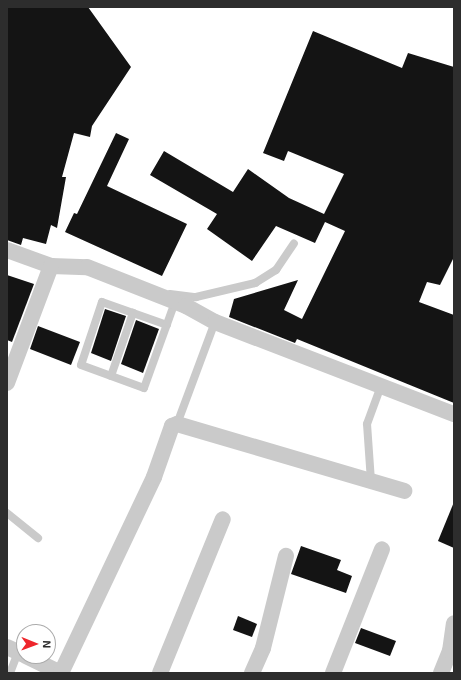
<!DOCTYPE html>
<html>
<head>
<meta charset="utf-8">
<style>
  body { margin:0 }
  #map { position:relative; width:461px; height:680px; overflow:hidden; background:#fff; font-family:"Exo 2",sans-serif }
  div>[style] { position:absolute }
  .building>* { inset:0; background:#141414 }
  .lane>* { height:8px; margin:-4px; padding:0 4px; transform-origin:4px; border-radius:4px; background:#cacaca }
  .street>* { height:16px; margin:-8px; padding:0 8px; transform-origin:8px; border-radius:8px; background:#cacaca }
  span { translate:-50% -50%; white-space:nowrap; text-align:center; line-height:1.15; -webkit-text-stroke:4px #fff; paint-order:stroke }
  .frame { position:absolute; inset:0; border:8px solid #2d2d2d; pointer-events:none }
  .north { position:absolute; left:16px; top:624px; width:40px; height:40px; box-sizing:border-box; background:#fff; border:1px solid #ababab; border-radius:50%; rotate:91deg; font-size:11px; font-weight:700; line-height:16px; text-align:center; color:#2d2d2d }
  .north::after { content:''; display:block; margin:auto; width:14px; height:18px; background:#ee262c; clip-path:polygon(50% 0,100% 100%,50% 72%,0 100%) }
</style>
</head>
<body>
<div id="map">
  <div class="building">
    <div style="clip-path:polygon(7px 7px,88px 7px,131px 67px,92px 126px,90px 137px,74px 133px,62px 177px,66px 177px,57px 228px,51px 225px,46px 244px,23px 238px,21px 245px,7px 240px)"></div>
    <div style="clip-path:polygon(313px 31px,402px 68px,408px 53px,454px 67px,454px 257px,440px 285px,427px 282px,419px 302px,454px 315px,454px 403px,297px 339px,295px 343px,229px 317px,234px 299px,298px 280px,284px 310px,302px 319px,345px 231px,325px 222px,315px 243px,276px 226px,252px 261px,207px 229px,217px 214px,150px 175px,164px 151px,233px 192px,248px 169px,289px 198px,324px 214px,344px 174px,288px 151px,284px 161px,263px 153px)"></div>
    <div style="clip-path:polygon(116px 133px,129px 139px,107px 186px,187px 224px,162px 276px,65px 232px,74px 213px,77px 214px)"></div>
    <div style="clip-path:polygon(7px 275px,34px 284px,12px 342px,7px 340px)"></div>
    <div style="clip-path:polygon(105px 309px,126px 316px,111px 361px,91px 353px)"></div>
    <div style="clip-path:polygon(136px 320px,159px 329px,143px 373px,121px 364px)"></div>
    <div style="clip-path:polygon(38px 326px,80px 342px,71px 365px,30px 349px)"></div>
    <div style="clip-path:polygon(454px 502px,454px 548px,438px 541px)"></div>
    <div style="clip-path:polygon(301px 546px,341px 560px,337px 570px,352px 576px,346px 593px,291px 574px)"></div>
    <div style="clip-path:polygon(238px 616px,257px 624px,252px 637px,233px 630px)"></div>
    <div style="clip-path:polygon(361px 628px,396px 641px,390px 656px,355px 643px)"></div>
  </div>
  <div class="lane">
    <div style="left:170px;top:294px;width:26px;rotate:7deg"></div>
    <div style="left:196px;top:297px;width:61px;rotate:-13.3deg"></div>
    <div style="left:255px;top:283px;width:25px;rotate:-32deg"></div>
    <div style="left:276px;top:270px;width:32px;rotate:-56deg"></div>
    <div style="left:167px;top:325px;width:69px;rotate:-160.5deg"></div>
    <div style="left:102px;top:302px;width:66px;rotate:108.4deg"></div>
    <div style="left:81px;top:365px;width:67px;rotate:20.1deg"></div>
    <div style="left:144px;top:388px;width:91px;rotate:-70.2deg"></div>
    <div style="left:111px;top:376px;width:67px;rotate:-70.8deg"></div>
    <div style="left:177px;top:424px;width:109px;rotate:-69.6deg"></div>
    <div style="left:371px;top:481px;width:57px;rotate:-94deg"></div>
    <div style="left:367px;top:424px;width:40px;rotate:-69.8deg"></div>
    <div style="left:7px;top:513px;width:40px;rotate:39deg"></div>
    <div style="left:10px;top:673px;width:22px;rotate:-69deg"></div>
  </div>
  <div class="street">
    <div style="left:7px;top:250px;width:47px;rotate:20deg"></div>
    <div style="left:51px;top:266px;width:36px;rotate:2deg"></div>
    <div style="left:87px;top:267px;width:106px;rotate:21.5deg"></div>
    <div style="left:186px;top:306px;width:33px;rotate:29deg"></div>
    <div style="left:215px;top:322px;width:256px;rotate:21.1deg"></div>
    <div style="left:7px;top:383px;width:125px;rotate:-69.4deg"></div>
    <div style="left:7px;top:647px;width:19px;rotate:25deg"></div>
    <div style="left:26px;top:656px;width:39px;rotate:26deg"></div>
    <div style="left:61px;top:673px;width:217px;rotate:-64.6deg"></div>
    <div style="left:154px;top:477px;width:54px;rotate:-70.6deg"></div>
    <div style="left:172px;top:426px;width:5px;rotate:-22deg"></div>
    <div style="left:177px;top:424px;width:237px;rotate:16.4deg"></div>
    <div style="left:160px;top:673px;width:166px;rotate:-67.8deg"></div>
    <div style="left:252px;top:673px;width:27px;rotate:-66deg"></div>
    <div style="left:263px;top:648px;width:95px;rotate:-76deg"></div>
    <div style="left:333px;top:673px;width:133px;rotate:-68.4deg"></div>
    <div style="left:441px;top:673px;width:24px;rotate:-68deg"></div>
    <div style="left:450px;top:651px;width:28px;rotate:-82deg"></div>
  </div>
  <div class="frame"></div>
  <div class="north">N</div>
</div>
</body>
</html>
